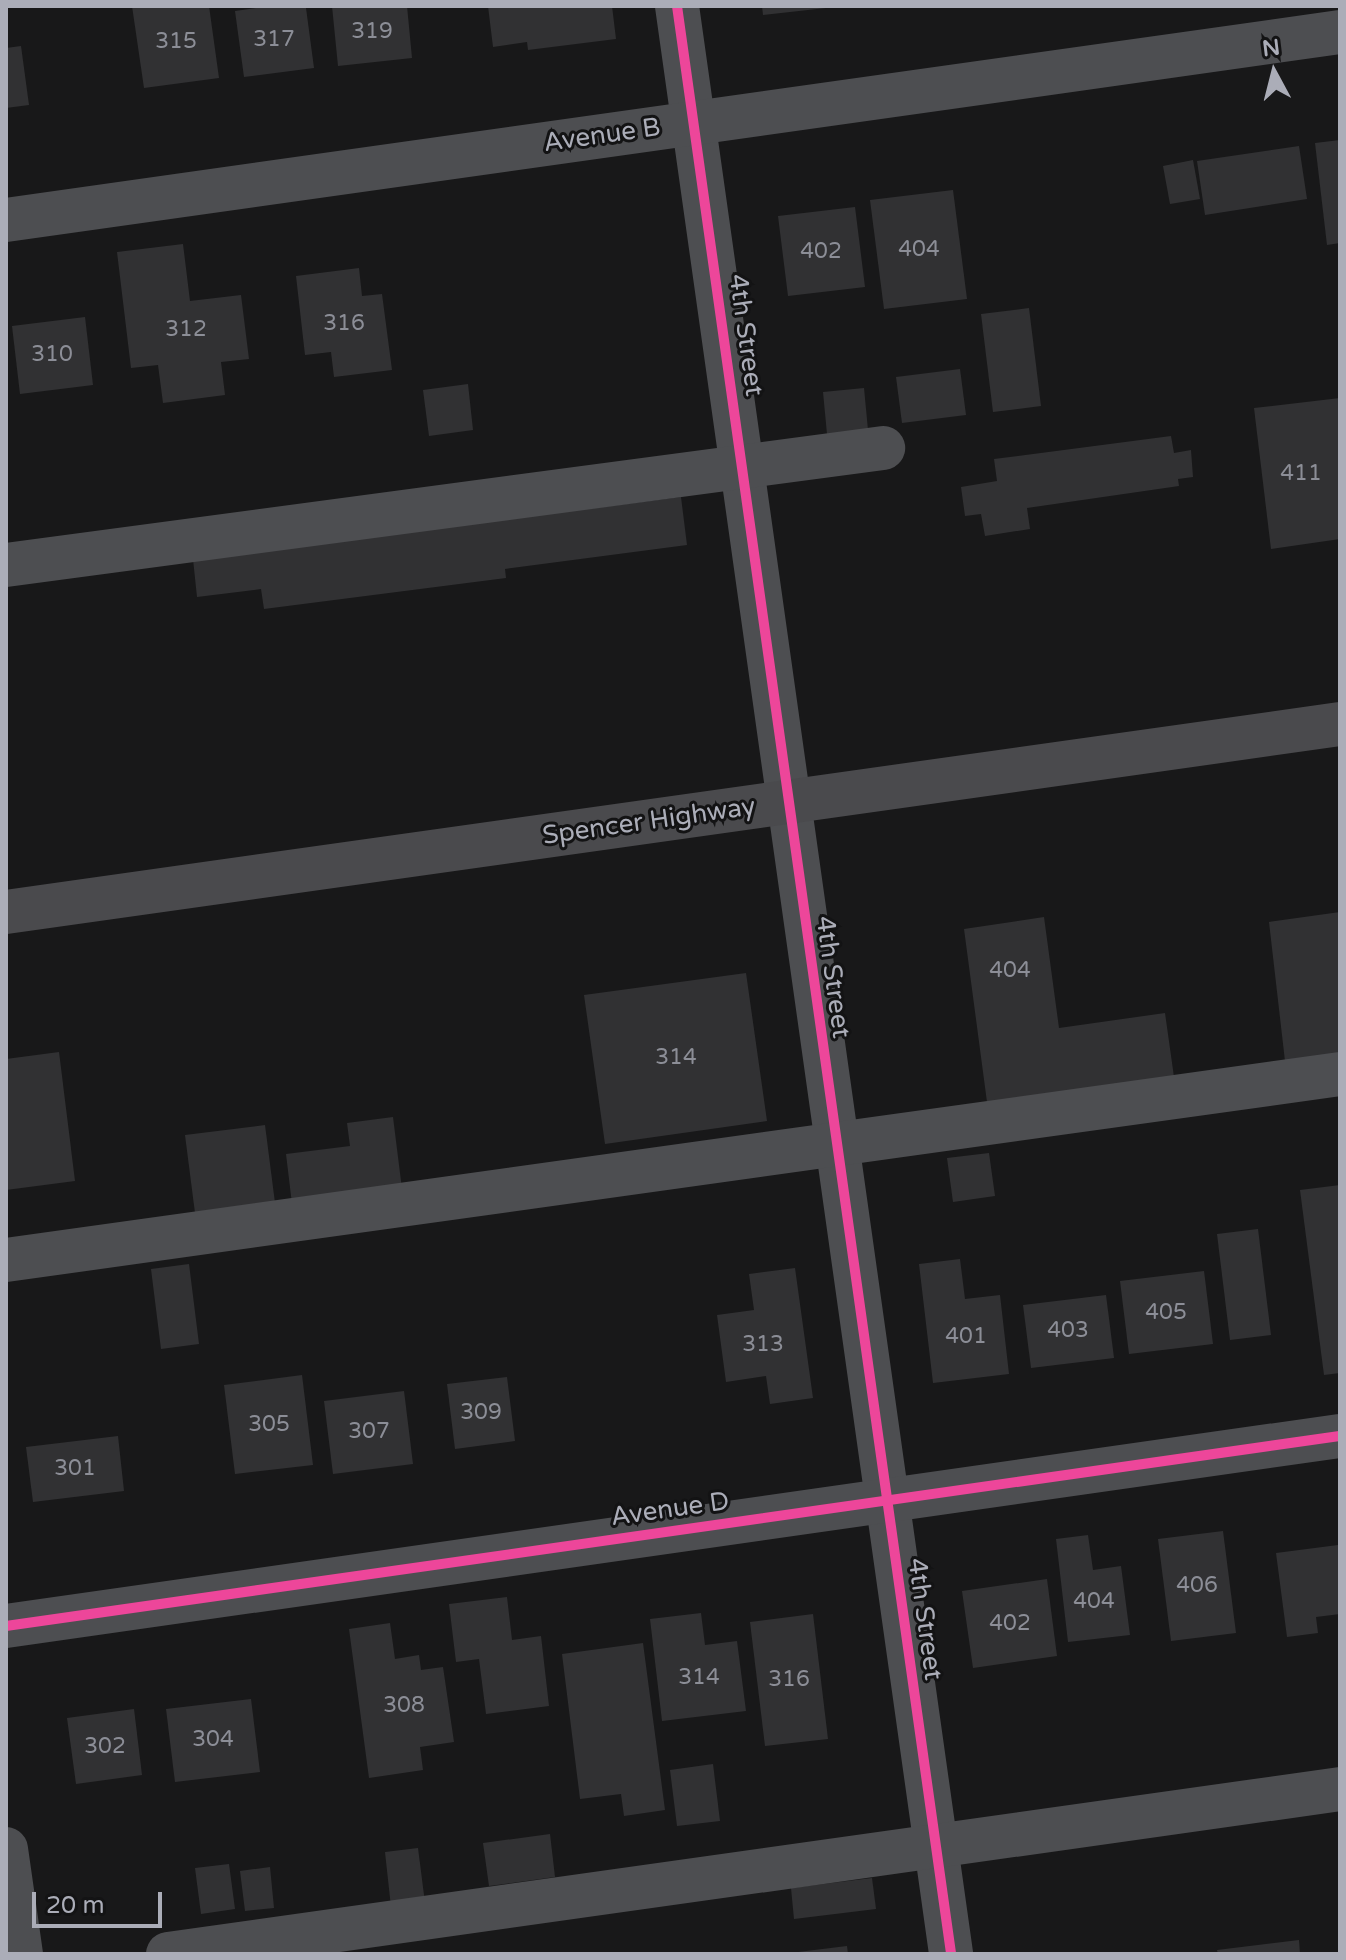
<!DOCTYPE html>
<html>
<head>
<meta charset="utf-8">
<style>
  body { margin:0 }
  #map { position:relative; width:1346px; height:1960px; overflow:hidden; background:#181819; font-family:"Varela Round",sans-serif }
  div>[style] { position:absolute }
  .building>* { inset:0; background:#313133 }
  .minor>* { height:44px; margin:-22px; padding:0 22px; transform-origin:22px; border-radius:22px; background:#4d4e51 }
  .major>* { height:44px; margin:-22px; padding:0 22px; transform-origin:22px; border-radius:22px; background:#4a4a4d }
  .cycleway>* { height:10px; margin:-5px; padding:0 5px; transform-origin:5px; border-radius:5px; background:#ed469a }
  span { translate:-50% -50%; white-space:nowrap; text-align:center; line-height:1.15; -webkit-text-stroke:6px #131314; paint-order:stroke }
  .number-label { font-size:22px; color:#8c8e97 }
  .number-label span { -webkit-text-stroke-width:0 }
  .street-label { font-size:26px; color:#abadb8 }
  .frame { position:absolute; inset:0; border:8px solid #abadb8; pointer-events:none }
  .north { position:absolute; left:1234px; top:32px; width:80px; height:80px; -webkit-text-stroke:6px #131314; paint-order:stroke; rotate:353deg; font-size:22px; font-weight:700; line-height:32px; text-align:center; color:#abadb8 }
  .north::after { content:''; display:block; margin:auto; width:28px; height:36px; background:#abadb8; clip-path:polygon(50% 0,100% 100%,50% 72%,0 100%) }
  .scale { position:absolute; left:32px; top:1892px; width:130px; height:36px; box-sizing:border-box; border:4px solid #abadb8; border-top:0; padding-left:10px; font-size:24px; line-height:28px; white-space:nowrap; color:#abadb8; -webkit-text-stroke:6px #131314; paint-order:stroke }
</style>
</head>
<body>
<div id="map">
  <div class="building">
    <div style="clip-path:polygon(132px 6px,209px 6px,219px 78px,144px 88px)"></div>
    <div style="clip-path:polygon(270px 6px,306px 8px,314px 68px,244px 77px,235px 11px)"></div>
    <div style="clip-path:polygon(332px 6px,407px 6px,412px 58px,338px 66px)"></div>
    <div style="clip-path:polygon(488px 6px,612px 6px,616px 39px,528px 50px,527px 42px,493px 47px)"></div>
    <div style="clip-path:polygon(762px 6px,826px 6px,826px 8px,763px 15px)"></div>
    <div style="clip-path:polygon(21px 46px,29px 105px,6px 108px,6px 48px)"></div>
    <div style="clip-path:polygon(1340px 140px,1340px 243px,1327px 245px,1315px 143px)"></div>
    <div style="clip-path:polygon(1299px 146px,1307px 199px,1205px 215px,1197px 161px)"></div>
    <div style="clip-path:polygon(1193px 160px,1200px 199px,1170px 204px,1163px 166px)"></div>
    <div style="clip-path:polygon(953px 190px,967px 299px,884px 309px,870px 200px)"></div>
    <div style="clip-path:polygon(855px 207px,865px 287px,788px 296px,778px 216px)"></div>
    <div style="clip-path:polygon(183px 244px,190px 301px,241px 295px,249px 359px,221px 362px,225px 395px,163px 403px,158px 365px,131px 368px,117px 252px)"></div>
    <div style="clip-path:polygon(359px 268px,362px 296px,382px 294px,392px 370px,334px 377px,331px 352px,305px 355px,296px 276px)"></div>
    <div style="clip-path:polygon(1029px 308px,1041px 406px,993px 412px,981px 314px)"></div>
    <div style="clip-path:polygon(85px 317px,93px 385px,20px 394px,12px 326px)"></div>
    <div style="clip-path:polygon(960px 369px,966px 415px,902px 423px,896px 377px)"></div>
    <div style="clip-path:polygon(468px 384px,473px 430px,429px 436px,423px 390px)"></div>
    <div style="clip-path:polygon(864px 388px,868px 430px,827px 434px,823px 392px)"></div>
    <div style="clip-path:polygon(1340px 398px,1340px 539px,1271px 549px,1254px 408px)"></div>
    <div style="clip-path:polygon(1171px 436px,1174px 453px,1191px 450px,1193px 477px,1178px 479px,1179px 486px,1027px 508px,1030px 529px,985px 536px,981px 514px,965px 516px,961px 487px,997px 481px,994px 459px)"></div>
    <div style="clip-path:polygon(681px 497px,687px 545px,505px 569px,506px 578px,264px 609px,261px 589px,197px 597px,193px 559px)"></div>
    <div style="clip-path:polygon(1340px 912px,1340px 1055px,1285px 1061px,1269px 922px)"></div>
    <div style="clip-path:polygon(1044px 917px,1059px 1028px,1165px 1013px,1174px 1077px,987px 1102px,964px 929px)"></div>
    <div style="clip-path:polygon(746px 973px,767px 1121px,605px 1144px,584px 995px)"></div>
    <div style="clip-path:polygon(59px 1052px,75px 1181px,6px 1190px,6px 1059px)"></div>
    <div style="clip-path:polygon(393px 1117px,402px 1189px,292px 1204px,286px 1154px,350px 1146px,347px 1123px)"></div>
    <div style="clip-path:polygon(265px 1125px,275px 1203px,195px 1213px,185px 1135px)"></div>
    <div style="clip-path:polygon(989px 1153px,995px 1196px,953px 1202px,947px 1158px)"></div>
    <div style="clip-path:polygon(1340px 1185px,1340px 1373px,1324px 1375px,1300px 1190px)"></div>
    <div style="clip-path:polygon(1258px 1229px,1271px 1335px,1230px 1340px,1217px 1234px)"></div>
    <div style="clip-path:polygon(960px 1259px,965px 1299px,1000px 1295px,1009px 1374px,933px 1383px,919px 1264px)"></div>
    <div style="clip-path:polygon(189px 1264px,199px 1344px,161px 1349px,151px 1269px)"></div>
    <div style="clip-path:polygon(795px 1268px,813px 1398px,770px 1404px,766px 1376px,726px 1382px,717px 1315px,754px 1310px,749px 1274px)"></div>
    <div style="clip-path:polygon(1204px 1271px,1213px 1344px,1129px 1354px,1120px 1281px)"></div>
    <div style="clip-path:polygon(1106px 1295px,1114px 1358px,1031px 1368px,1023px 1305px)"></div>
    <div style="clip-path:polygon(302px 1375px,313px 1465px,235px 1474px,224px 1385px)"></div>
    <div style="clip-path:polygon(507px 1377px,515px 1441px,455px 1449px,447px 1384px)"></div>
    <div style="clip-path:polygon(404px 1391px,413px 1464px,333px 1474px,324px 1401px)"></div>
    <div style="clip-path:polygon(118px 1436px,124px 1491px,33px 1502px,26px 1447px)"></div>
    <div style="clip-path:polygon(1223px 1531px,1236px 1633px,1171px 1641px,1158px 1539px)"></div>
    <div style="clip-path:polygon(1088px 1535px,1093px 1570px,1121px 1566px,1130px 1635px,1068px 1642px,1056px 1539px)"></div>
    <div style="clip-path:polygon(1338px 1545px,1340px 1614px,1316px 1617px,1318px 1633px,1287px 1637px,1276px 1553px)"></div>
    <div style="clip-path:polygon(1047px 1579px,1057px 1656px,973px 1668px,962px 1591px)"></div>
    <div style="clip-path:polygon(507px 1597px,512px 1640px,541px 1636px,549px 1706px,486px 1714px,479px 1659px,456px 1662px,449px 1604px)"></div>
    <div style="clip-path:polygon(701px 1613px,705px 1645px,737px 1641px,746px 1711px,662px 1721px,650px 1619px)"></div>
    <div style="clip-path:polygon(813px 1614px,828px 1739px,765px 1746px,750px 1622px)"></div>
    <div style="clip-path:polygon(390px 1623px,395px 1659px,419px 1655px,421px 1670px,443px 1667px,454px 1742px,420px 1747px,423px 1770px,369px 1778px,349px 1629px)"></div>
    <div style="clip-path:polygon(643px 1643px,665px 1810px,624px 1816px,621px 1794px,580px 1799px,562px 1654px)"></div>
    <div style="clip-path:polygon(251px 1699px,260px 1772px,175px 1782px,166px 1709px)"></div>
    <div style="clip-path:polygon(134px 1709px,142px 1775px,76px 1784px,67px 1718px)"></div>
    <div style="clip-path:polygon(713px 1764px,720px 1821px,677px 1826px,670px 1770px)"></div>
    <div style="clip-path:polygon(550px 1834px,555px 1877px,489px 1886px,483px 1843px)"></div>
    <div style="clip-path:polygon(418px 1848px,425px 1903px,391px 1907px,385px 1852px)"></div>
    <div style="clip-path:polygon(229px 1864px,235px 1909px,201px 1914px,195px 1868px)"></div>
    <div style="clip-path:polygon(270px 1867px,274px 1908px,245px 1911px,240px 1871px)"></div>
    <div style="clip-path:polygon(872px 1878px,876px 1909px,794px 1919px,791px 1888px)"></div>
    <div style="clip-path:polygon(1299px 1940px,1300px 1954px,1218px 1954px,1217px 1950px)"></div>
    <div style="clip-path:polygon(847px 1946px,848px 1954px,798px 1954px,798px 1952px)"></div>
  </div>
  <div class="minor">
    <div style="left:677px;top:6px;width:1967px;rotate:81.99deg"></div>
    <div style="left:6px;top:220px;width:1347px;rotate:-8.02deg"></div>
    <div style="left:6px;top:565px;width:885px;rotate:-7.6deg"></div>
    <div style="left:6px;top:1260px;width:1347px;rotate:-7.94deg"></div>
    <div style="left:6px;top:1626px;width:1347px;rotate:-8.11deg"></div>
    <div style="left:6px;top:1849px;width:106px;rotate:81.9deg"></div>
    <div style="left:168px;top:1954px;width:1184px;rotate:-8.01deg"></div>
  </div>
  <div class="major">
    <div style="left:6px;top:912px;width:1347px;rotate:-8.02deg"></div>
  </div>
  <div class="cycleway">
    <div style="left:677px;top:6px;width:1967px;rotate:81.99deg"></div>
    <div style="left:6px;top:1626px;width:1347px;rotate:-8.11deg"></div>
  </div>
  <div class="number-label">
    <span style="left:372px;top:32px">319</span>
    <span style="left:274px;top:40px">317</span>
    <span style="left:176px;top:42px">315</span>
    <span style="left:919px;top:250px">404</span>
    <span style="left:821px;top:252px">402</span>
    <span style="left:344px;top:324px">316</span>
    <span style="left:186px;top:330px">312</span>
    <span style="left:52px;top:355px">310</span>
    <span style="left:1301px;top:474px">411</span>
    <span style="left:1010px;top:971px">404</span>
    <span style="left:676px;top:1058px">314</span>
    <span style="left:1166px;top:1313px">405</span>
    <span style="left:1068px;top:1331px">403</span>
    <span style="left:966px;top:1337px">401</span>
    <span style="left:763px;top:1345px">313</span>
    <span style="left:481px;top:1413px">309</span>
    <span style="left:269px;top:1425px">305</span>
    <span style="left:369px;top:1432px">307</span>
    <span style="left:75px;top:1469px">301</span>
    <span style="left:1197px;top:1586px">406</span>
    <span style="left:1094px;top:1602px">404</span>
    <span style="left:1010px;top:1624px">402</span>
    <span style="left:699px;top:1678px">314</span>
    <span style="left:789px;top:1680px">316</span>
    <span style="left:404px;top:1706px">308</span>
    <span style="left:213px;top:1740px">304</span>
    <span style="left:105px;top:1747px">302</span>
  </div>
  <div class="street-label">
    <span style="left:602px;top:135px;rotate:-8deg">Avenue B</span>
    <span style="left:746px;top:335px;rotate:82deg">4th Street</span>
    <span style="left:649px;top:821px;rotate:-8deg">Spencer Highway</span>
    <span style="left:833px;top:977px;rotate:82deg">4th Street</span>
    <span style="left:670px;top:1509px;rotate:-8deg">Avenue D</span>
    <span style="left:925px;top:1619px;rotate:82deg">4th Street</span>
  </div>
  <div class="frame"></div>
  <div class="north">N</div>
  <div class="scale">20 m</div>
</div>
</body>
</html>
